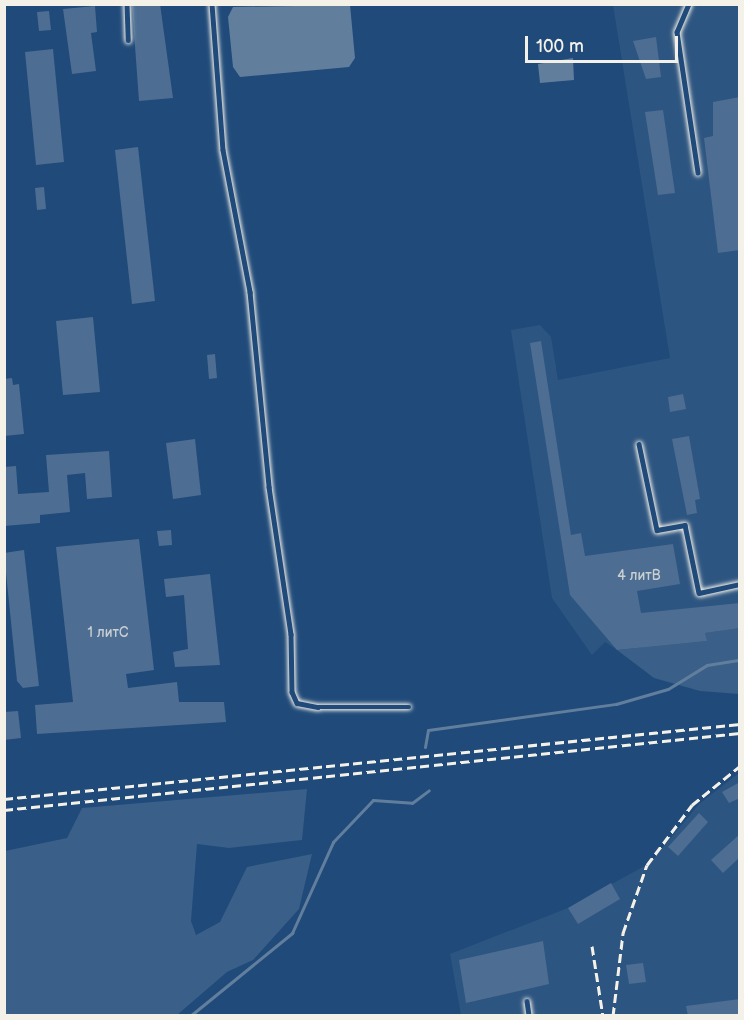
<!DOCTYPE html>
<html>
<head>
<meta charset="utf-8">
<style>
  body { margin:0 }
  #map { position:relative; width:744px; height:1020px; overflow:hidden; background:#1f4a7a; font-family:"Balsamiq Sans",sans-serif }
  div>[style] { position:absolute }
  .built>* { inset:0; background:#2d5581 }
  .green>* { inset:0; background:#3a5f88 }
  .water>* { inset:0; background:#627e9d }
  .stream>* { height:3px; margin:-1.5px; padding:0 1.5px; transform-origin:1.5px; border-radius:1.5px; background:#627e9d }
  .building>* { inset:0; background:#4d6e92 }
  .roads { filter:drop-shadow(0 0 2px #f4f1e8) drop-shadow(0 0 2px #f4f1e8) }
  .service>* { height:4.5px; margin:-2.25px; padding:0 2.25px; transform-origin:2.25px; border-radius:2.25px; background:#1f4a7a }
  .rail>* { height:3px; margin-top:-1.5px; transform-origin:0; background:repeating-linear-gradient(90deg,#f4f1e8 0 9px,transparent 0 13.5px) }
  span { translate:-50% -50%; white-space:nowrap; text-align:center; line-height:1.15; -webkit-text-stroke:5px #1f4a7a; paint-order:stroke }
  .number-label { font-size:14px; color:#cad0d2 }
  .number-label span { -webkit-text-stroke-width:0 }
  .frame { position:absolute; inset:0; border:6px solid #f4f1e8; pointer-events:none }
  .scale { position:absolute; left:525px; top:36px; width:153px; height:27px; box-sizing:border-box; border:3px solid #f4f1e8; border-top:0; padding-left:8px; font-size:18px; line-height:21px; white-space:nowrap; color:#f4f1e8; -webkit-text-stroke:4px #1f4a7a; paint-order:stroke }
</style>
</head>
<body>
<div id="map">
  <div class="built">
    <div style="clip-path:polygon(613px 5px,739px 5px,739px 628px,707px 641px,641px 649px,639px 645px,617px 650px,605px 642px,592px 655px,552px 598px,511px 330px,540px 325px,551px 337px,558px 380px,670px 358px)"></div>
    <div style="clip-path:polygon(739px 773px,739px 1015px,461px 1015px,450px 954px,568px 908px,650px 863px,699px 804px)"></div>
  </div>
  <div class="green">
    <div style="clip-path:polygon(739px 628px,739px 694px,700px 691px,654px 678px,617px 650px,706px 641px,705px 633px)"></div>
    <div style="clip-path:polygon(307px 789px,302px 840px,229px 848px,197px 844px,191px 921px,196px 935px,220px 922px,247px 867px,312px 854px,299px 909px,253px 960px,227px 972px,177px 1015px,5px 1015px,5px 851px,67px 838px,82px 808px)"></div>
  </div>
  <div class="water">
    <div style="clip-path:polygon(350px 5px,355px 58px,349px 67px,240px 77px,233px 67px,228px 17px,233px 7px)"></div>
    <div style="clip-path:polygon(573px 58px,574px 80px,540px 83px,538px 64px)"></div>
  </div>
  <div class="stream">
    <div style="left:425px;top:747px;width:17px;rotate:-80deg"></div>
    <div style="left:428px;top:730px;width:190px;rotate:-7.9deg"></div>
    <div style="left:616px;top:704px;width:54px;rotate:-16.1deg"></div>
    <div style="left:668px;top:689px;width:46px;rotate:-31.6deg"></div>
    <div style="left:707px;top:665px;width:33px;rotate:-9deg"></div>
    <div style="left:190px;top:1016px;width:132px;rotate:-39.1deg"></div>
    <div style="left:292px;top:933px;width:100px;rotate:-65.7deg"></div>
    <div style="left:333px;top:842px;width:58px;rotate:-46.4deg"></div>
    <div style="left:373px;top:800px;width:39px;rotate:4deg"></div>
    <div style="left:412px;top:803px;width:21px;rotate:-37deg"></div>
  </div>
  <div class="building">
    <div style="clip-path:polygon(132px 4px,160px 4px,173px 98px,139px 101px)"></div>
    <div style="clip-path:polygon(95px 6px,97px 32px,91px 33px,96px 71px,72px 74px,63px 9px)"></div>
    <div style="clip-path:polygon(49px 11px,51px 30px,39px 31px,37px 12px)"></div>
    <div style="clip-path:polygon(656px 37px,661px 77px,646px 79px,633px 41px)"></div>
    <div style="clip-path:polygon(53px 49px,64px 162px,36px 165px,25px 52px)"></div>
    <div style="clip-path:polygon(740px 97px,740px 250px,718px 253px,704px 138px,713px 136px,713px 102px)"></div>
    <div style="clip-path:polygon(663px 110px,675px 193px,658px 195px,645px 112px)"></div>
    <div style="clip-path:polygon(138px 147px,155px 301px,132px 304px,115px 150px)"></div>
    <div style="clip-path:polygon(44px 187px,46px 209px,37px 210px,35px 188px)"></div>
    <div style="clip-path:polygon(93px 317px,100px 392px,63px 395px,56px 321px)"></div>
    <div style="clip-path:polygon(541px 341px,571px 535px,581px 533px,585px 556px,673px 544px,680px 584px,637px 591px,641px 613px,740px 603px,740px 628px,705px 633px,707px 641px,617px 650px,570px 595px,530px 343px)"></div>
    <div style="clip-path:polygon(215px 354px,217px 378px,209px 379px,207px 355px)"></div>
    <div style="clip-path:polygon(12px 378px,13px 385px,19px 384px,24px 434px,4px 436px,4px 379px)"></div>
    <div style="clip-path:polygon(683px 394px,686px 409px,670px 412px,668px 397px)"></div>
    <div style="clip-path:polygon(689px 436px,700px 499px,695px 500px,697px 513px,687px 515px,672px 439px)"></div>
    <div style="clip-path:polygon(195px 439px,201px 495px,173px 499px,166px 443px)"></div>
    <div style="clip-path:polygon(109px 451px,112px 497px,87px 499px,85px 473px,67px 475px,70px 512px,40px 515px,40px 523px,4px 526px,4px 467px,16px 466px,18px 494px,49px 492px,46px 455px)"></div>
    <div style="clip-path:polygon(171px 530px,172px 545px,159px 546px,157px 531px)"></div>
    <div style="clip-path:polygon(139px 539px,154px 670px,126px 674px,128px 688px,177px 682px,179px 702px,224px 702px,226px 722px,37px 734px,35px 705px,73px 702px,56px 547px)"></div>
    <div style="clip-path:polygon(24px 550px,39px 686px,23px 688px,17px 681px,4px 553px)"></div>
    <div style="clip-path:polygon(210px 574px,220px 665px,175px 667px,173px 652px,188px 649px,184px 595px,166px 597px,164px 579px)"></div>
    <div style="clip-path:polygon(18px 711px,21px 738px,4px 740px,4px 712px)"></div>
    <div style="clip-path:polygon(740px 782px,740px 798px,729px 803px,722px 792px)"></div>
    <div style="clip-path:polygon(699px 813px,708px 822px,678px 856px,668px 847px)"></div>
    <div style="clip-path:polygon(740px 834px,740px 857px,723px 873px,711px 860px)"></div>
    <div style="clip-path:polygon(611px 883px,620px 899px,578px 924px,568px 908px)"></div>
    <div style="clip-path:polygon(543px 941px,549px 984px,466px 1003px,459px 960px)"></div>
    <div style="clip-path:polygon(643px 963px,646px 982px,629px 984px,626px 965px)"></div>
    <div style="clip-path:polygon(740px 999px,740px 1014px,688px 1016px,686px 1006px)"></div>
  </div>
  <div class="roads">
    <div class="service">
      <div style="left:127px;top:4px;width:36px;rotate:88deg"></div>
      <div style="left:212px;top:4px;width:146px;rotate:85.7deg"></div>
      <div style="left:223px;top:150px;width:145px;rotate:79.2deg"></div>
      <div style="left:250px;top:292px;width:196px;rotate:84.4deg"></div>
      <div style="left:269px;top:487px;width:149px;rotate:81.5deg"></div>
      <div style="left:291px;top:634px;width:58px;rotate:89deg"></div>
      <div style="left:292px;top:692px;width:12px;rotate:66deg"></div>
      <div style="left:297px;top:703px;width:21px;rotate:11deg"></div>
      <div style="left:318px;top:707px;width:91px"></div>
      <div style="left:689px;top:4px;width:30px;rotate:113deg"></div>
      <div style="left:677px;top:32px;width:142px;rotate:81.5deg"></div>
      <div style="left:639px;top:444px;width:88px;rotate:78.2deg"></div>
      <div style="left:657px;top:530px;width:28px;rotate:-10deg"></div>
      <div style="left:685px;top:525px;width:69px;rotate:78.4deg"></div>
      <div style="left:699px;top:593px;width:42px;rotate:-12.4deg"></div>
      <div style="left:527px;top:1001px;width:15px;rotate:82deg"></div>
    </div>
  </div>
  <div class="rail">
    <div style="left:4px;top:799px;width:740px;rotate:-5.82deg"></div>
    <div style="left:4px;top:810px;width:740px;rotate:-5.97deg"></div>
    <div style="left:592px;top:946px;width:71px;rotate:81.1deg"></div>
    <div style="left:613px;top:1016px;width:84px;rotate:-83.1deg"></div>
    <div style="left:623px;top:933px;width:72px;rotate:-70.6deg"></div>
    <div style="left:647px;top:865px;width:75px;rotate:-53.1deg"></div>
    <div style="left:692px;top:805px;width:62px;rotate:-39.1deg"></div>
  </div>
  <div class="number-label">
    <span style="left:639px;top:576px">4 литВ</span>
    <span style="left:108px;top:633px">1 литС</span>
  </div>
  <div class="frame"></div>
  <div class="scale">100 m</div>
</div>
</body>
</html>
